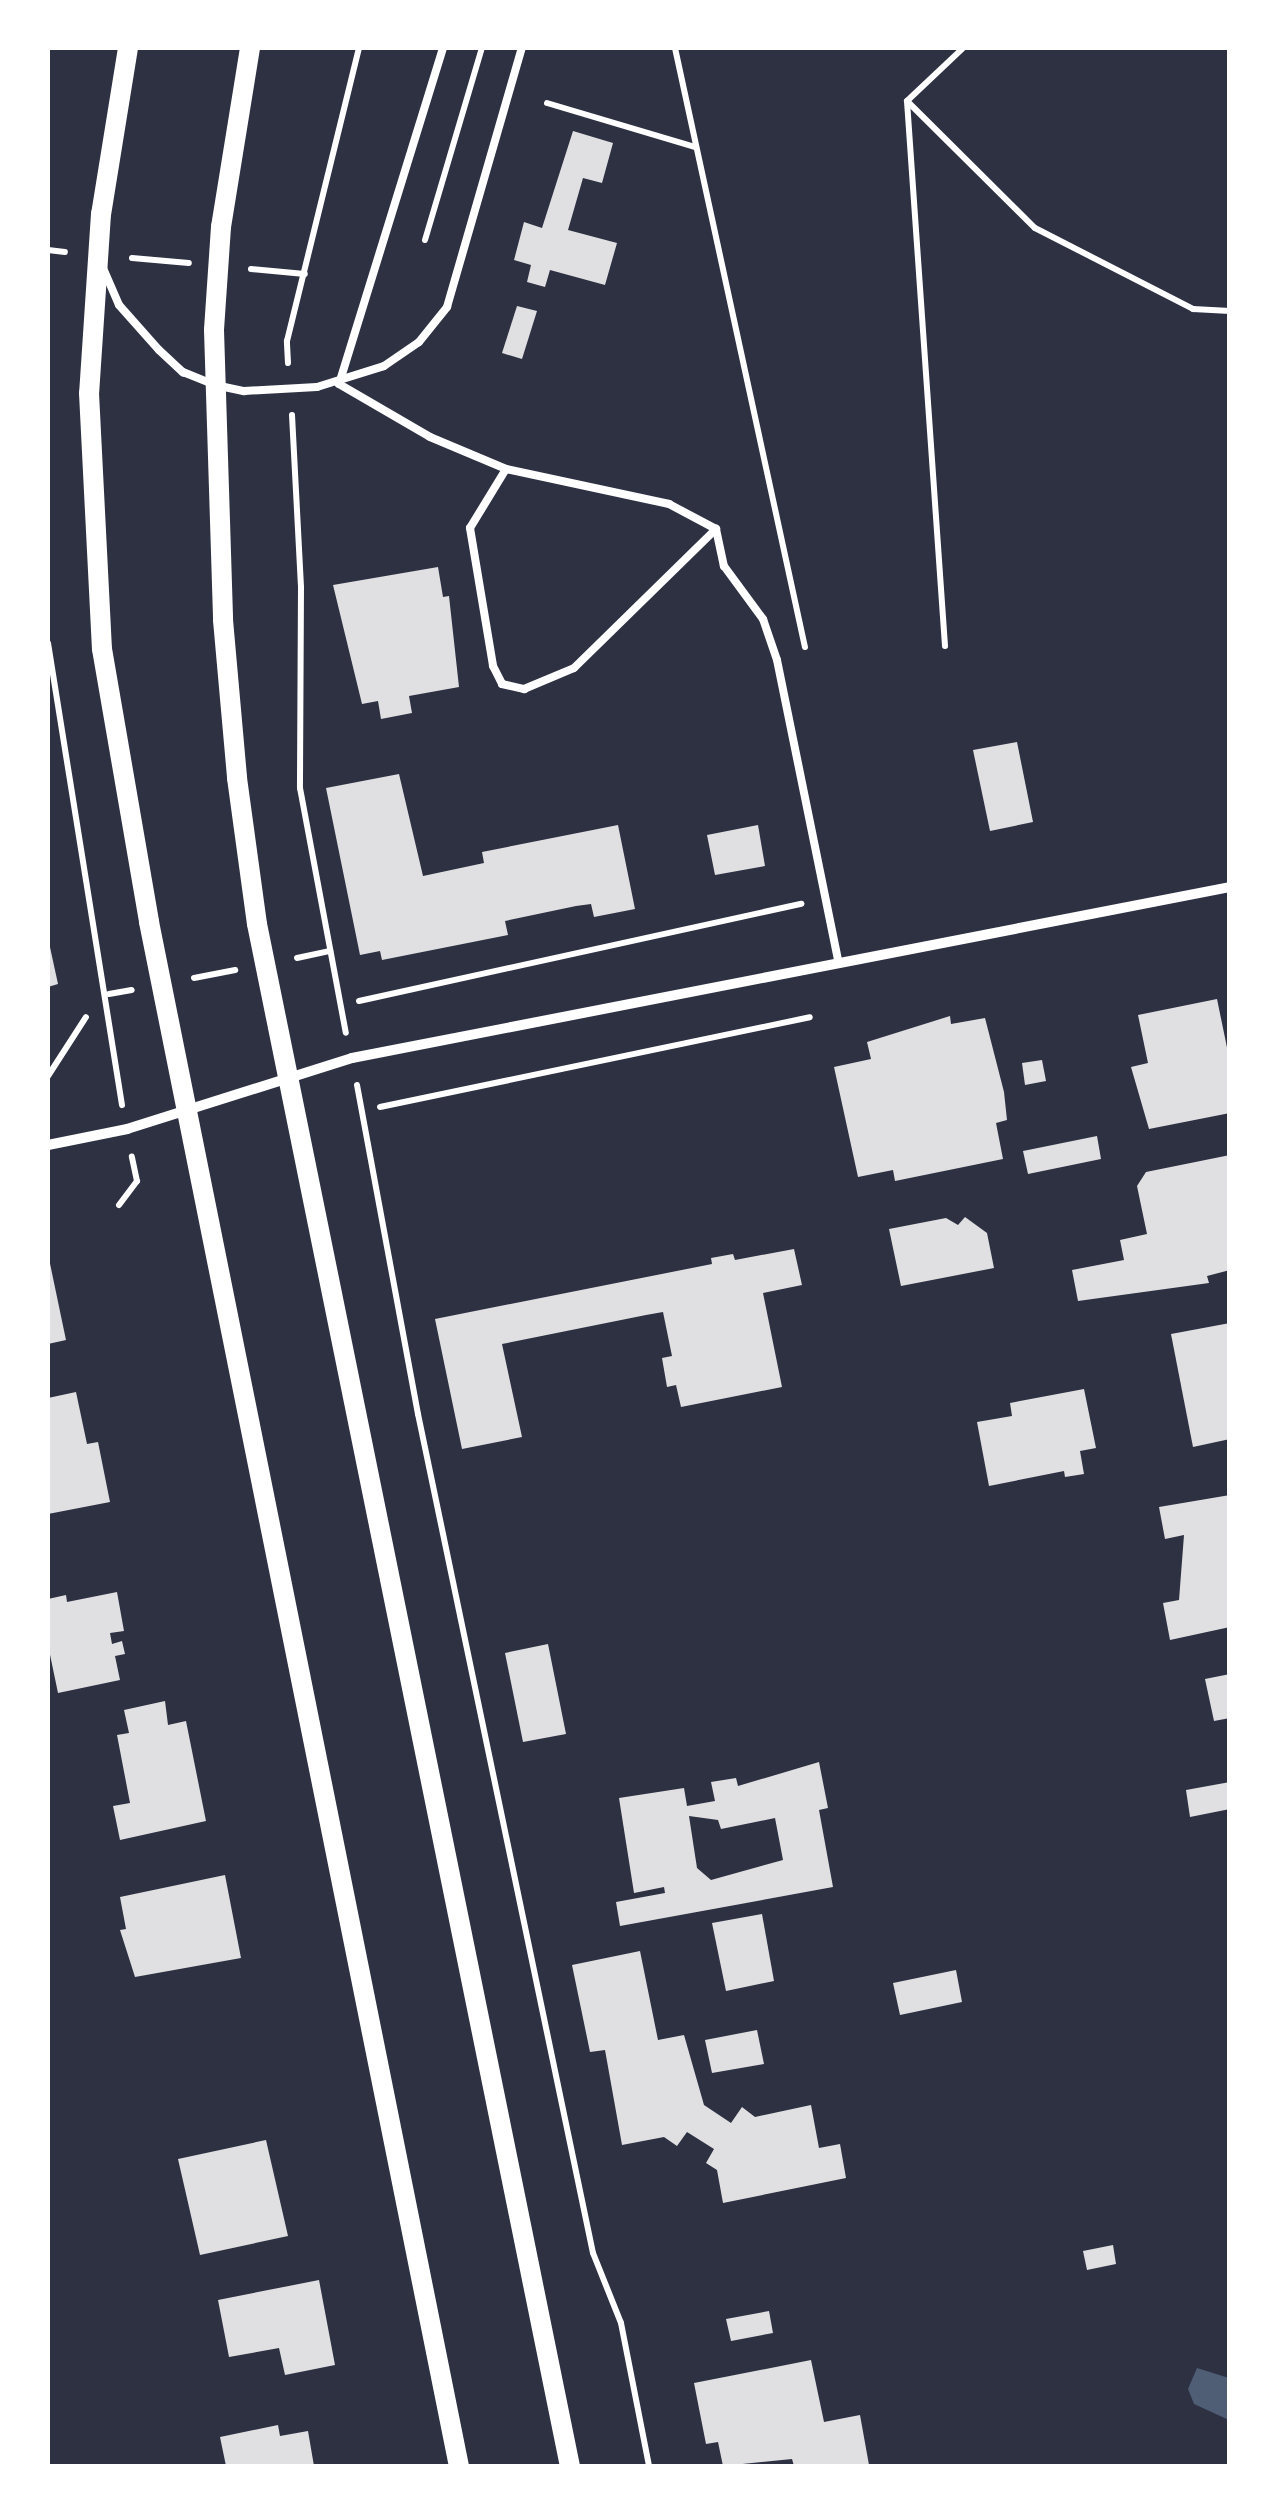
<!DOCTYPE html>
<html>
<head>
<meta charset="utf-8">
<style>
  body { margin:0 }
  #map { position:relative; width:1277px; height:2514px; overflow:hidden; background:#2d3142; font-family:"Public Sans",sans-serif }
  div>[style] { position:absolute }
  .water>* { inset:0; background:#4f5d75 }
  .building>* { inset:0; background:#e0e0e3 }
  .path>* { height:6px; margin:-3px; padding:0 3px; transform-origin:3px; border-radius:3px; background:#fff }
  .service>* { height:8px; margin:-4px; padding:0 4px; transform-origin:4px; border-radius:4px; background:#fff }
  .minor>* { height:10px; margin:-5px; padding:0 5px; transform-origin:5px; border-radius:5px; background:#fff }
  .secondary>* { height:20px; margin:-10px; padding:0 10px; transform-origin:10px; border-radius:10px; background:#fff }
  span { translate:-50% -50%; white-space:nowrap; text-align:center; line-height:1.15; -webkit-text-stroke:10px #fff; paint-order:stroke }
  .frame { position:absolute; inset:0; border:50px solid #fff; pointer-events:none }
</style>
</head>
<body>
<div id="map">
  <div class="water">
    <div style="clip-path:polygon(1197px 2368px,1229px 2378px,1229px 2420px,1194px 2404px,1188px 2389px)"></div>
  </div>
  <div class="building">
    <div style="clip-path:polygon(573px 131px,613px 143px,602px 183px,583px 178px,568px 230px,617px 243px,605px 285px,550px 270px,545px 287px,527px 282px,531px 265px,514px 260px,524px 222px,542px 228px)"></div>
    <div style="clip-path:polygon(517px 306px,537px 311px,522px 359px,502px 353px)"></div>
    <div style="clip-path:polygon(438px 567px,443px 597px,449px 596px,459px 687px,409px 696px,412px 713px,381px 719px,378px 701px,362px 704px,333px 585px)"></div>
    <div style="clip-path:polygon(1017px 742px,1033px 822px,990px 831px,973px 750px)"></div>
    <div style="clip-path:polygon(399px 774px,423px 876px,484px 863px,482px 852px,618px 825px,635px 909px,594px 917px,591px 904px,576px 906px,505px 921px,508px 935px,382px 960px,380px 951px,360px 955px,326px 788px)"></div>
    <div style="clip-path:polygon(758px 825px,765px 866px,715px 875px,707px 835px)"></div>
    <div style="clip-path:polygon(48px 938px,58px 984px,48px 987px)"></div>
    <div style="clip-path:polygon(1217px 999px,1230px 1062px,1230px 1113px,1149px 1129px,1131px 1067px,1148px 1063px,1138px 1015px)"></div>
    <div style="clip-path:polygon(950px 1016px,951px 1024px,985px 1018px,1004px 1092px,1007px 1120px,996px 1123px,1003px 1159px,895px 1181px,893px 1170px,858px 1177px,834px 1067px,871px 1059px,867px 1042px)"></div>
    <div style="clip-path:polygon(1042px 1060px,1046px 1081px,1025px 1085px,1022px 1063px)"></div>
    <div style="clip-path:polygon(1097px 1136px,1101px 1159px,1028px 1174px,1023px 1151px)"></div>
    <div style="clip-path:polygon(1230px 1155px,1230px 1270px,1207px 1276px,1209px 1283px,1078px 1301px,1072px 1270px,1124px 1260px,1120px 1240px,1147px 1234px,1137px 1186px,1146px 1172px)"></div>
    <div style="clip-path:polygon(965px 1217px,987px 1233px,994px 1268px,901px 1286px,889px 1229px,946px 1218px,958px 1225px)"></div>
    <div style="clip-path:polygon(794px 1249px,802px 1285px,763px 1293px,782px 1387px,681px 1407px,676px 1385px,667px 1387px,662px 1358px,672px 1356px,663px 1312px,646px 1315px,502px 1344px,522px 1437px,462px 1449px,435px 1319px,712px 1264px,711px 1258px,733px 1254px,735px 1260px)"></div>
    <div style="clip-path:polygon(48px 1254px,66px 1340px,48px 1344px)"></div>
    <div style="clip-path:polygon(1230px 1323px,1230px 1439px,1193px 1447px,1171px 1334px)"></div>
    <div style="clip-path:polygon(1084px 1389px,1096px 1448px,1080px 1451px,1084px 1474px,1065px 1477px,1064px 1471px,989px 1486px,977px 1422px,1012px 1416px,1010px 1403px)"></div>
    <div style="clip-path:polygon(76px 1392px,87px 1444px,98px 1442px,110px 1502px,48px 1514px,48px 1398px)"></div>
    <div style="clip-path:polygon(1230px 1495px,1230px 1627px,1170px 1640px,1163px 1603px,1179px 1600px,1184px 1535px,1165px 1539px,1159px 1507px)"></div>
    <div style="clip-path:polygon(117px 1592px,124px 1631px,110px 1633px,112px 1644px,122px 1641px,125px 1654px,115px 1656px,120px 1680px,58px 1693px,48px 1645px,48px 1599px,66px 1595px,67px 1602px)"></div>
    <div style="clip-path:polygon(548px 1644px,566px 1734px,523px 1742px,505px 1653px)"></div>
    <div style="clip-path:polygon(1230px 1674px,1230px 1718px,1214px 1721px,1205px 1679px)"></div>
    <div style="clip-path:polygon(165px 1701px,168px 1725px,186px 1721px,206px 1821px,120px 1840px,113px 1806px,130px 1803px,117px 1735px,129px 1733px,124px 1710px)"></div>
    <div style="clip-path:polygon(evenodd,819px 1762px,828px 1808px,819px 1810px,833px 1887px,620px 1926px,616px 1902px,665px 1893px,664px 1887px,634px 1893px,619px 1798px,684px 1788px,687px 1806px,715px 1801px,711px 1782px,736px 1778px,738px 1786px,819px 1762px,689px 1816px,718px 1820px,721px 1829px,775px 1818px,783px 1860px,711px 1880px,697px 1868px,689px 1816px)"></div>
    <div style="clip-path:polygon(1230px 1782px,1230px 1809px,1190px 1817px,1186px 1790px)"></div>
    <div style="clip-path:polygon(225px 1875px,241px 1958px,135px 1977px,120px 1930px,126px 1929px,120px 1897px)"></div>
    <div style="clip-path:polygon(762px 1914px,774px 1981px,726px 1991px,712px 1923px)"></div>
    <div style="clip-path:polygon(640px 1951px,658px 2040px,684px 2035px,704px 2105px,731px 2123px,742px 2107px,755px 2117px,811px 2105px,819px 2148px,840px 2144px,846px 2178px,723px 2203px,717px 2170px,706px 2163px,714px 2149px,687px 2132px,677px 2146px,664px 2137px,622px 2145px,605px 2050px,590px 2052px,572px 1965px)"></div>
    <div style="clip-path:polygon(956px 1970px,962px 2002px,900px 2015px,893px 1983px)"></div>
    <div style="clip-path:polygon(757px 2030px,764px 2064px,712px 2073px,705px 2040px)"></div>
    <div style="clip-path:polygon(266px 2140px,288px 2236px,200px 2255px,178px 2159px)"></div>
    <div style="clip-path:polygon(1113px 2245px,1116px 2264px,1087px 2270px,1083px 2251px)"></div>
    <div style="clip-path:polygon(319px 2280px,335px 2365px,285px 2375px,279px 2348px,229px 2357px,218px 2300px)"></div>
    <div style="clip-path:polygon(769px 2311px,773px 2333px,731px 2341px,726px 2319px)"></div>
    <div style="clip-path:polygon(811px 2360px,824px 2422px,860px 2415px,869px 2465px,794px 2466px,792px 2459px,723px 2466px,718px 2442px,706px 2444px,694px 2383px)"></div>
    <div style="clip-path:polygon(278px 2425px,280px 2436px,308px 2431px,314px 2466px,226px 2466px,220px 2437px)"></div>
  </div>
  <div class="path">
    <div style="left:675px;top:48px;width:613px;rotate:77.76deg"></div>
    <div style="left:907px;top:101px;width:180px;rotate:44.8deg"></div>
    <div style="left:1035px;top:228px;width:178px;rotate:27.1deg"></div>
    <div style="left:1193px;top:309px;width:37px;rotate:3deg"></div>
    <div style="left:547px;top:103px;width:154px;rotate:16.6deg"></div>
    <div style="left:425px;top:240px;width:200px;rotate:-73.5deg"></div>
    <div style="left:48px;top:250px;width:17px;rotate:7deg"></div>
    <div style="left:132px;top:258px;width:57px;rotate:5deg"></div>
    <div style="left:251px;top:269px;width:54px;rotate:5.3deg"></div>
    <div style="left:288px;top:363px;width:22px;rotate:-93deg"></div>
    <div style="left:287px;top:341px;width:302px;rotate:-76.2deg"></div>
    <div style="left:292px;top:415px;width:172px;rotate:87deg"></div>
    <div style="left:301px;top:587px;width:201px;rotate:90.3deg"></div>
    <div style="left:300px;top:788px;width:249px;rotate:79.4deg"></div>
    <div style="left:48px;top:643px;width:468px;rotate:80.9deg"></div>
    <div style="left:945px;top:646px;width:546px;rotate:-93.99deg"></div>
    <div style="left:907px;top:101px;width:77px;rotate:-43.4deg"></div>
    <div style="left:297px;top:958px;width:34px;rotate:-12deg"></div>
    <div style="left:194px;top:978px;width:42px;rotate:-11deg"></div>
    <div style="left:109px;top:994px;width:23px;rotate:-10deg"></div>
    <div style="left:359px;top:1001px;width:453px;rotate:-12.4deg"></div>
    <div style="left:48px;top:1076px;width:70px;rotate:-57.2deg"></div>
    <div style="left:357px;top:1085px;width:335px;rotate:79.5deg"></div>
    <div style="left:418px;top:1414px;width:857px;rotate:78.22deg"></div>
    <div style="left:593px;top:2253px;width:75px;rotate:68.2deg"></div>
    <div style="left:621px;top:2323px;width:146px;rotate:78.9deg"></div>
    <div style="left:380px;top:1107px;width:439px;rotate:-11.8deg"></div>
    <div style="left:119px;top:1205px;width:30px;rotate:-53deg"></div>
    <div style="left:137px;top:1181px;width:25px;rotate:-102deg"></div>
  </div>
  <div class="service">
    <div style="left:103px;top:268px;width:40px;rotate:66.6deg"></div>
    <div style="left:119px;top:305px;width:60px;rotate:48.4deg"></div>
    <div style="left:159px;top:350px;width:33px;rotate:43deg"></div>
    <div style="left:183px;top:372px;width:35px;rotate:22deg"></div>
    <div style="left:215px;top:385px;width:30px;rotate:12deg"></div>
    <div style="left:244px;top:391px;width:73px;rotate:-3.1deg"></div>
    <div style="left:317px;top:387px;width:70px;rotate:-17.4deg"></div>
    <div style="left:384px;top:366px;width:42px;rotate:-34.4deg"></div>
    <div style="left:419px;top:342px;width:45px;rotate:-51.3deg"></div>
    <div style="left:447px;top:307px;width:270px;rotate:-73.9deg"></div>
    <div style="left:339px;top:384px;width:105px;rotate:30.2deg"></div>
    <div style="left:430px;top:437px;width:82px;rotate:22.8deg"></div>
    <div style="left:506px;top:469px;width:167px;rotate:12.1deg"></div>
    <div style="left:669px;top:504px;width:53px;rotate:28deg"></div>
    <div style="left:716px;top:529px;width:38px;rotate:78deg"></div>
    <div style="left:724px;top:566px;width:66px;rotate:53.7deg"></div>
    <div style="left:763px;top:619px;width:43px;rotate:71.1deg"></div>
    <div style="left:777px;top:660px;width:305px;rotate:78.5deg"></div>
    <div style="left:339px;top:384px;width:352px;rotate:-72.8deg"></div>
    <div style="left:506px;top:469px;width:69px;rotate:121.4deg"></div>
    <div style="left:470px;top:528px;width:140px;rotate:80.5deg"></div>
    <div style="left:493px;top:666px;width:20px;rotate:63deg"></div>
    <div style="left:502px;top:684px;width:23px;rotate:13deg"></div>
    <div style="left:524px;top:689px;width:54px;rotate:-22.8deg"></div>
    <div style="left:574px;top:668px;width:199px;rotate:-44.4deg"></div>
  </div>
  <div class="minor">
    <div style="left:48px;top:1145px;width:81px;rotate:-11.4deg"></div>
    <div style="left:127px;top:1129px;width:236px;rotate:-17.5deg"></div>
    <div style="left:352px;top:1058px;width:894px;rotate:-11.02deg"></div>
  </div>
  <div class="secondary">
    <div style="left:128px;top:48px;width:168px;rotate:99.2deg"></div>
    <div style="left:101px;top:214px;width:179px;rotate:93.8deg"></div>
    <div style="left:89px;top:393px;width:256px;rotate:87.1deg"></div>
    <div style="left:102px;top:649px;width:277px;rotate:80.2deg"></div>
    <div style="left:149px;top:922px;width:1575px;rotate:78.65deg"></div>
    <div style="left:250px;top:48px;width:181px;rotate:99.2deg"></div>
    <div style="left:221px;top:227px;width:103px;rotate:93.9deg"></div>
    <div style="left:214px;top:330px;width:290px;rotate:88.2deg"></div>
    <div style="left:223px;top:620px;width:159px;rotate:84.9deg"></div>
    <div style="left:237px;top:778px;width:147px;rotate:82.2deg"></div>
    <div style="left:257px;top:924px;width:1573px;rotate:78.53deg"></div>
  </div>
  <div class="frame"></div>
</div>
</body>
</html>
